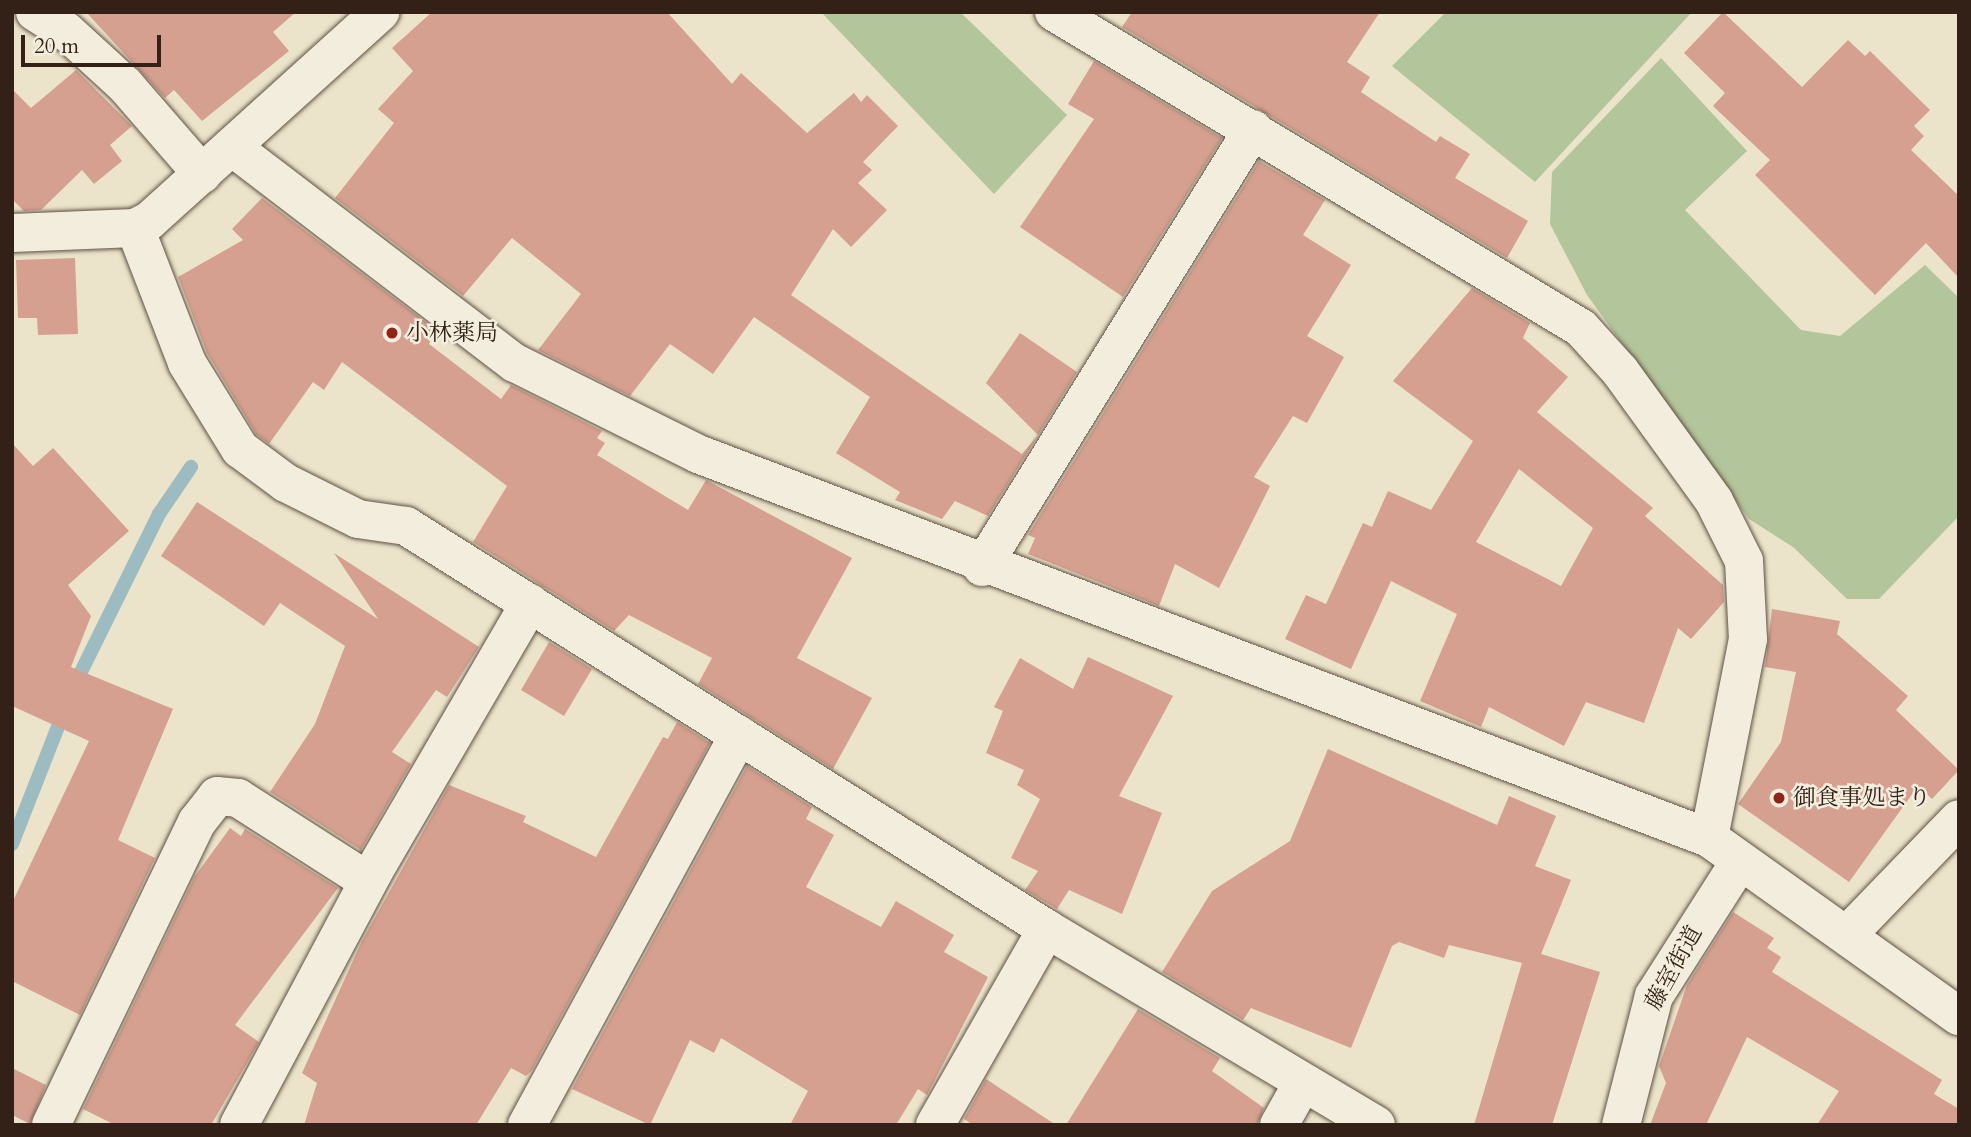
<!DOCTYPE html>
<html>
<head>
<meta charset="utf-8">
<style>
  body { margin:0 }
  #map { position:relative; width:1971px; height:1137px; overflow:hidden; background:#ebe4ca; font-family:Cardo,"Noto Serif JP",serif }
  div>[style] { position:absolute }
  .green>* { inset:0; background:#b3c59a }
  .stream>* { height:14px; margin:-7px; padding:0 7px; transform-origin:7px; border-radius:7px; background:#9dbcc1 }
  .building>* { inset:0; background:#d5a090 }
  .roads { filter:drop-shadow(0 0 2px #615144) drop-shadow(0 0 2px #615144) }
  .minor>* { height:38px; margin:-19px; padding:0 19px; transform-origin:19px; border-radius:19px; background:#f2eddd }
  .dots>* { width:19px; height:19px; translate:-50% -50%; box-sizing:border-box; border:4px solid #f2eddd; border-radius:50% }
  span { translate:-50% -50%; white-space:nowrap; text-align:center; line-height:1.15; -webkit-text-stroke:5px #f2eddd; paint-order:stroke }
  .poi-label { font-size:23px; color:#332017 }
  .left { translate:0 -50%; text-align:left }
  .street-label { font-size:23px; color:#332017 }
  .frame { position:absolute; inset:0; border:14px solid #332017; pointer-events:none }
  .scale { position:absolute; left:21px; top:35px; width:140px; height:32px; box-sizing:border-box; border:4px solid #332017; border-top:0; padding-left:9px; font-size:21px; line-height:24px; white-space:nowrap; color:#332017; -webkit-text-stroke:5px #f2eddd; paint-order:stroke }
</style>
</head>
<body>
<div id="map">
  <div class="green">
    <div style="clip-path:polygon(821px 12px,960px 12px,1067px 115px,994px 194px)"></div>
    <div style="clip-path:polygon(1446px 12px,1692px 12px,1535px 182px,1392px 66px)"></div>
    <div style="clip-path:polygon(1661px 58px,1747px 151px,1685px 210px,1801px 330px,1840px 336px,1925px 265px,1959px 298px,1959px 516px,1879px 599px,1847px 599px,1793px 547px,1749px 519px,1587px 295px,1550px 224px,1552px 172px)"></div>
  </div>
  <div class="stream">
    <div style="left:74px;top:686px;width:192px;rotate:-63.7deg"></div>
    <div style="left:159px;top:514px;width:57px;rotate:-55.8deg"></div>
    <div style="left:12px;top:844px;width:143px;rotate:-68.6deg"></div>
  </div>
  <div class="building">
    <div style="clip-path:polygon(86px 12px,296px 12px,273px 32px,289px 51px,202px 121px,174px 90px,165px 98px)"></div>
    <div style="clip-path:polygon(432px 12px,667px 12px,732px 84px,741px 73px,807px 133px,854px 93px,861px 102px,867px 95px,898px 126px,863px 162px,872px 170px,858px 183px,887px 210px,851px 247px,833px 229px,791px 295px,1022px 454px,1038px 435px,986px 383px,1020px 333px,1077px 372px,988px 516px,955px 501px,942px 519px,895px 500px,900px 492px,836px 453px,870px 397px,754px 317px,713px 374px,670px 344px,630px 396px,538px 350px,581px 294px,512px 238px,463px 296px,335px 198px,394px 123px,378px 109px,413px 71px,392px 48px)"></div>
    <div style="clip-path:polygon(1132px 12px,1380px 12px,1347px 62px,1370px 77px,1361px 92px,1436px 142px,1440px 136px,1470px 154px,1455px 178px,1528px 221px,1507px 258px,1122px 27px)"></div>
    <div style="clip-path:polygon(1723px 12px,1802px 87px,1848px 40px,1865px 56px,1870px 51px,1930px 110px,1914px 126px,1924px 136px,1911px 150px,1959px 196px,1959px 278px,1926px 243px,1875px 295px,1755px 175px,1770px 160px,1713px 106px,1725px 93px,1684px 53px)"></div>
    <div style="clip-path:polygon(1094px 61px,1222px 138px,1123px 297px,1020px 227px,1094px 119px,1068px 104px)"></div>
    <div style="clip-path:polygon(76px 70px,132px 126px,110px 145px,122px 161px,94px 184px,82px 170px,41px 210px,24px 211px,12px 199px,12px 89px,31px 108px)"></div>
    <div style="clip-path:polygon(1259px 161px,1325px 200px,1303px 235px,1351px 265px,1307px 336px,1344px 357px,1307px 423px,1293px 416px,1254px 477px,1270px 486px,1219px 588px,1175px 564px,1159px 606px,1028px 554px,1035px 538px,1028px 535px)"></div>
    <div style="clip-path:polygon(262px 198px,435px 329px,429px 344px,501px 399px,511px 385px,602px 431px,597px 438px,605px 443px,597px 455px,688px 510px,706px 480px,852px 558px,797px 658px,872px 698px,833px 769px,698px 684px,712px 658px,629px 615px,614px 631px,473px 542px,507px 486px,342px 362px,324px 390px,313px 382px,269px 444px,256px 434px,207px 353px,178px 277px,243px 240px,232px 229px)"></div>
    <div style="clip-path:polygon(75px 258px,78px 334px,38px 335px,37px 318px,18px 318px,16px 260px)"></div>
    <div style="clip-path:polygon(evenodd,1472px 288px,1530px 323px,1523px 338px,1568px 377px,1537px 412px,1653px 508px,1645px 516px,1723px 585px,1724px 602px,1691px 639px,1678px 628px,1644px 723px,1586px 702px,1564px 746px,1489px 707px,1481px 727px,1420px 701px,1457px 614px,1391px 581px,1351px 669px,1285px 639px,1306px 595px,1326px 604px,1363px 523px,1372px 527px,1388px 491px,1431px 510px,1473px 441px,1393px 381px,1472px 288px,1519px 469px,1593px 528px,1561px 586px,1476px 542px,1519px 469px)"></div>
    <div style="clip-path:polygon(12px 443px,33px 466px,53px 448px,129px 531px,68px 585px,91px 616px,71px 667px,173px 709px,118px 840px,155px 858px,80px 1015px,12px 981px,12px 903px,89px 741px,12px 706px)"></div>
    <div style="clip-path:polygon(197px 502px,378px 619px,334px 553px,479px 647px,447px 697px,436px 690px,392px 752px,411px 764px,361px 850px,270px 792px,315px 724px,345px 646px,280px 603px,264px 626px,161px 556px)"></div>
    <div style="clip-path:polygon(1772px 609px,1840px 621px,1837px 634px,1908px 696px,1896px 710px,1959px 770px,1932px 799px,1918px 786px,1849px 882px,1738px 804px,1781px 742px,1796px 672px,1765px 667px)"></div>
    <div style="clip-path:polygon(549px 642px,592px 669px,564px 716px,521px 690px)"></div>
    <div style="clip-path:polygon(1088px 657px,1173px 696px,1119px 796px,1162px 813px,1122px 914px,1069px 890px,1057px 909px,1025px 890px,1038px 871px,1011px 858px,1040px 799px,1017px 785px,1024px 770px,986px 753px,1003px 711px,994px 707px,1020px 658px,1073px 689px)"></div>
    <div style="clip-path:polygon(677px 722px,710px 743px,532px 1070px,526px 1076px,511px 1068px,476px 1125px,304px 1125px,317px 1083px,302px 1073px,362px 941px,449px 785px,526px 816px,523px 822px,596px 857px,663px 737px,668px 739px)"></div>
    <div style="clip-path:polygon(1328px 749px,1497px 825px,1509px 796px,1556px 816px,1535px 866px,1571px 880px,1541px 954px,1600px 972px,1552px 1125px,1474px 1125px,1522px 963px,1449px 945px,1444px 958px,1399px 942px,1392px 946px,1351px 1048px,1251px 1008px,1243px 1020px,1162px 972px,1212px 891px,1290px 841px)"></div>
    <div style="clip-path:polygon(747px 766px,812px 807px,806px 819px,834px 835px,806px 887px,881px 927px,896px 901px,954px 935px,944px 952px,988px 977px,927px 1095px,918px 1089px,896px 1125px,790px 1125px,808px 1091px,721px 1038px,714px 1053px,690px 1040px,650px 1125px,572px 1089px)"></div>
    <div style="clip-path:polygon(230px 828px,241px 836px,245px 829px,338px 888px,235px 1025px,259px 1042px,211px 1125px,115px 1125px,83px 1109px,195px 876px)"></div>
    <div style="clip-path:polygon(1733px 912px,1774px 938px,1767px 948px,1781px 957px,1772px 972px,1942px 1080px,1934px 1094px,1959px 1109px,1959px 1125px,1817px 1125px,1839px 1091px,1747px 1037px,1706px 1125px,1650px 1125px,1666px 1083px,1659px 1066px,1687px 985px)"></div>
    <div style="clip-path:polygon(1138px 1009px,1220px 1058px,1212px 1071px,1264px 1108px,1257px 1125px,1066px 1125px)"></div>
    <div style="clip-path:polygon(12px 1068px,46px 1085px,30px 1124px,12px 1115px)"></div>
    <div style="clip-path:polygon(986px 1079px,1056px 1125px,973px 1125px,964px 1119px)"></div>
  </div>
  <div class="roads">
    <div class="minor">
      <div style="left:35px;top:12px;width:36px;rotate:32deg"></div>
      <div style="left:66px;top:31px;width:80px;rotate:42.5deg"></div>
      <div style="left:125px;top:85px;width:118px;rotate:49.1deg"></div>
      <div style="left:1054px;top:12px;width:614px;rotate:30.95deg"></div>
      <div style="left:1581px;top:328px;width:58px;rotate:47.8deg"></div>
      <div style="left:1620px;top:371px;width:160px;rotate:54.1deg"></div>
      <div style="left:1714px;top:501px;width:67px;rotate:63.4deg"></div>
      <div style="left:1744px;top:561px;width:78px;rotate:87.1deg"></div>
      <div style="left:1748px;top:639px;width:203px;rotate:101.1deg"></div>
      <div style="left:232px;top:147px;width:356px;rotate:37.4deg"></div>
      <div style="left:515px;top:363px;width:204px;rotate:26.4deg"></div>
      <div style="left:698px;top:454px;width:1081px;rotate:20.8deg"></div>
      <div style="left:1709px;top:838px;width:307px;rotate:35.5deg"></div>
      <div style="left:135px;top:228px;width:145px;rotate:68.9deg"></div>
      <div style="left:187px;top:363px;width:101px;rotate:58.4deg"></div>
      <div style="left:240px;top:449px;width:57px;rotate:36.5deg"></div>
      <div style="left:286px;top:483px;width:80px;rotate:26.6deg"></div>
      <div style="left:358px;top:519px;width:49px;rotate:8.3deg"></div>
      <div style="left:406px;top:526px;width:757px;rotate:32.16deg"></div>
      <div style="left:1047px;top:929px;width:383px;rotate:30.8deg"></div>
      <div style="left:12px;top:233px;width:123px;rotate:-2.3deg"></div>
      <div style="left:135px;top:228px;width:16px;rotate:-27deg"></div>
      <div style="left:149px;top:221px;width:312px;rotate:-42.1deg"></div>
      <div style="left:982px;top:567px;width:515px;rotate:-58.25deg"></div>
      <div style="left:1847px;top:935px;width:161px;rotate:-46deg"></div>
      <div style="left:51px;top:1125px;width:336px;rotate:-64.3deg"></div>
      <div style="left:197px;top:822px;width:33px;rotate:-52deg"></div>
      <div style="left:217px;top:796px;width:21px;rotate:5deg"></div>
      <div style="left:238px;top:798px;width:154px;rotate:32.6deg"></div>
      <div style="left:239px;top:1125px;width:288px;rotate:-62deg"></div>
      <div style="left:374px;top:871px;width:310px;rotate:-59.8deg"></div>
      <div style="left:527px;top:1125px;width:444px;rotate:-61.5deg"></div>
      <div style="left:935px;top:1125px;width:226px;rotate:-60.3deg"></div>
      <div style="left:1279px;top:1125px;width:47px;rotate:-60.7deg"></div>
      <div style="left:1621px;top:1125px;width:133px;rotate:-75.7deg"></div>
      <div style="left:1654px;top:996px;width:160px;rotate:-57.5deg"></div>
    </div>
  </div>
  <div class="dots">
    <div style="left:392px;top:333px;background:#8f2418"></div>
    <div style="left:1779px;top:798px;background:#8f2418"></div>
  </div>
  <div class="poi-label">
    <span class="left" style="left:406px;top:333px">小林薬局</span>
    <span class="left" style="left:1793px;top:798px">御食事処まり</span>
  </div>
  <div class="street-label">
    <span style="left:1674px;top:968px;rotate:-61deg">藤室街道</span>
  </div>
  <div class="frame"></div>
  <div class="scale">20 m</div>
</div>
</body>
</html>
